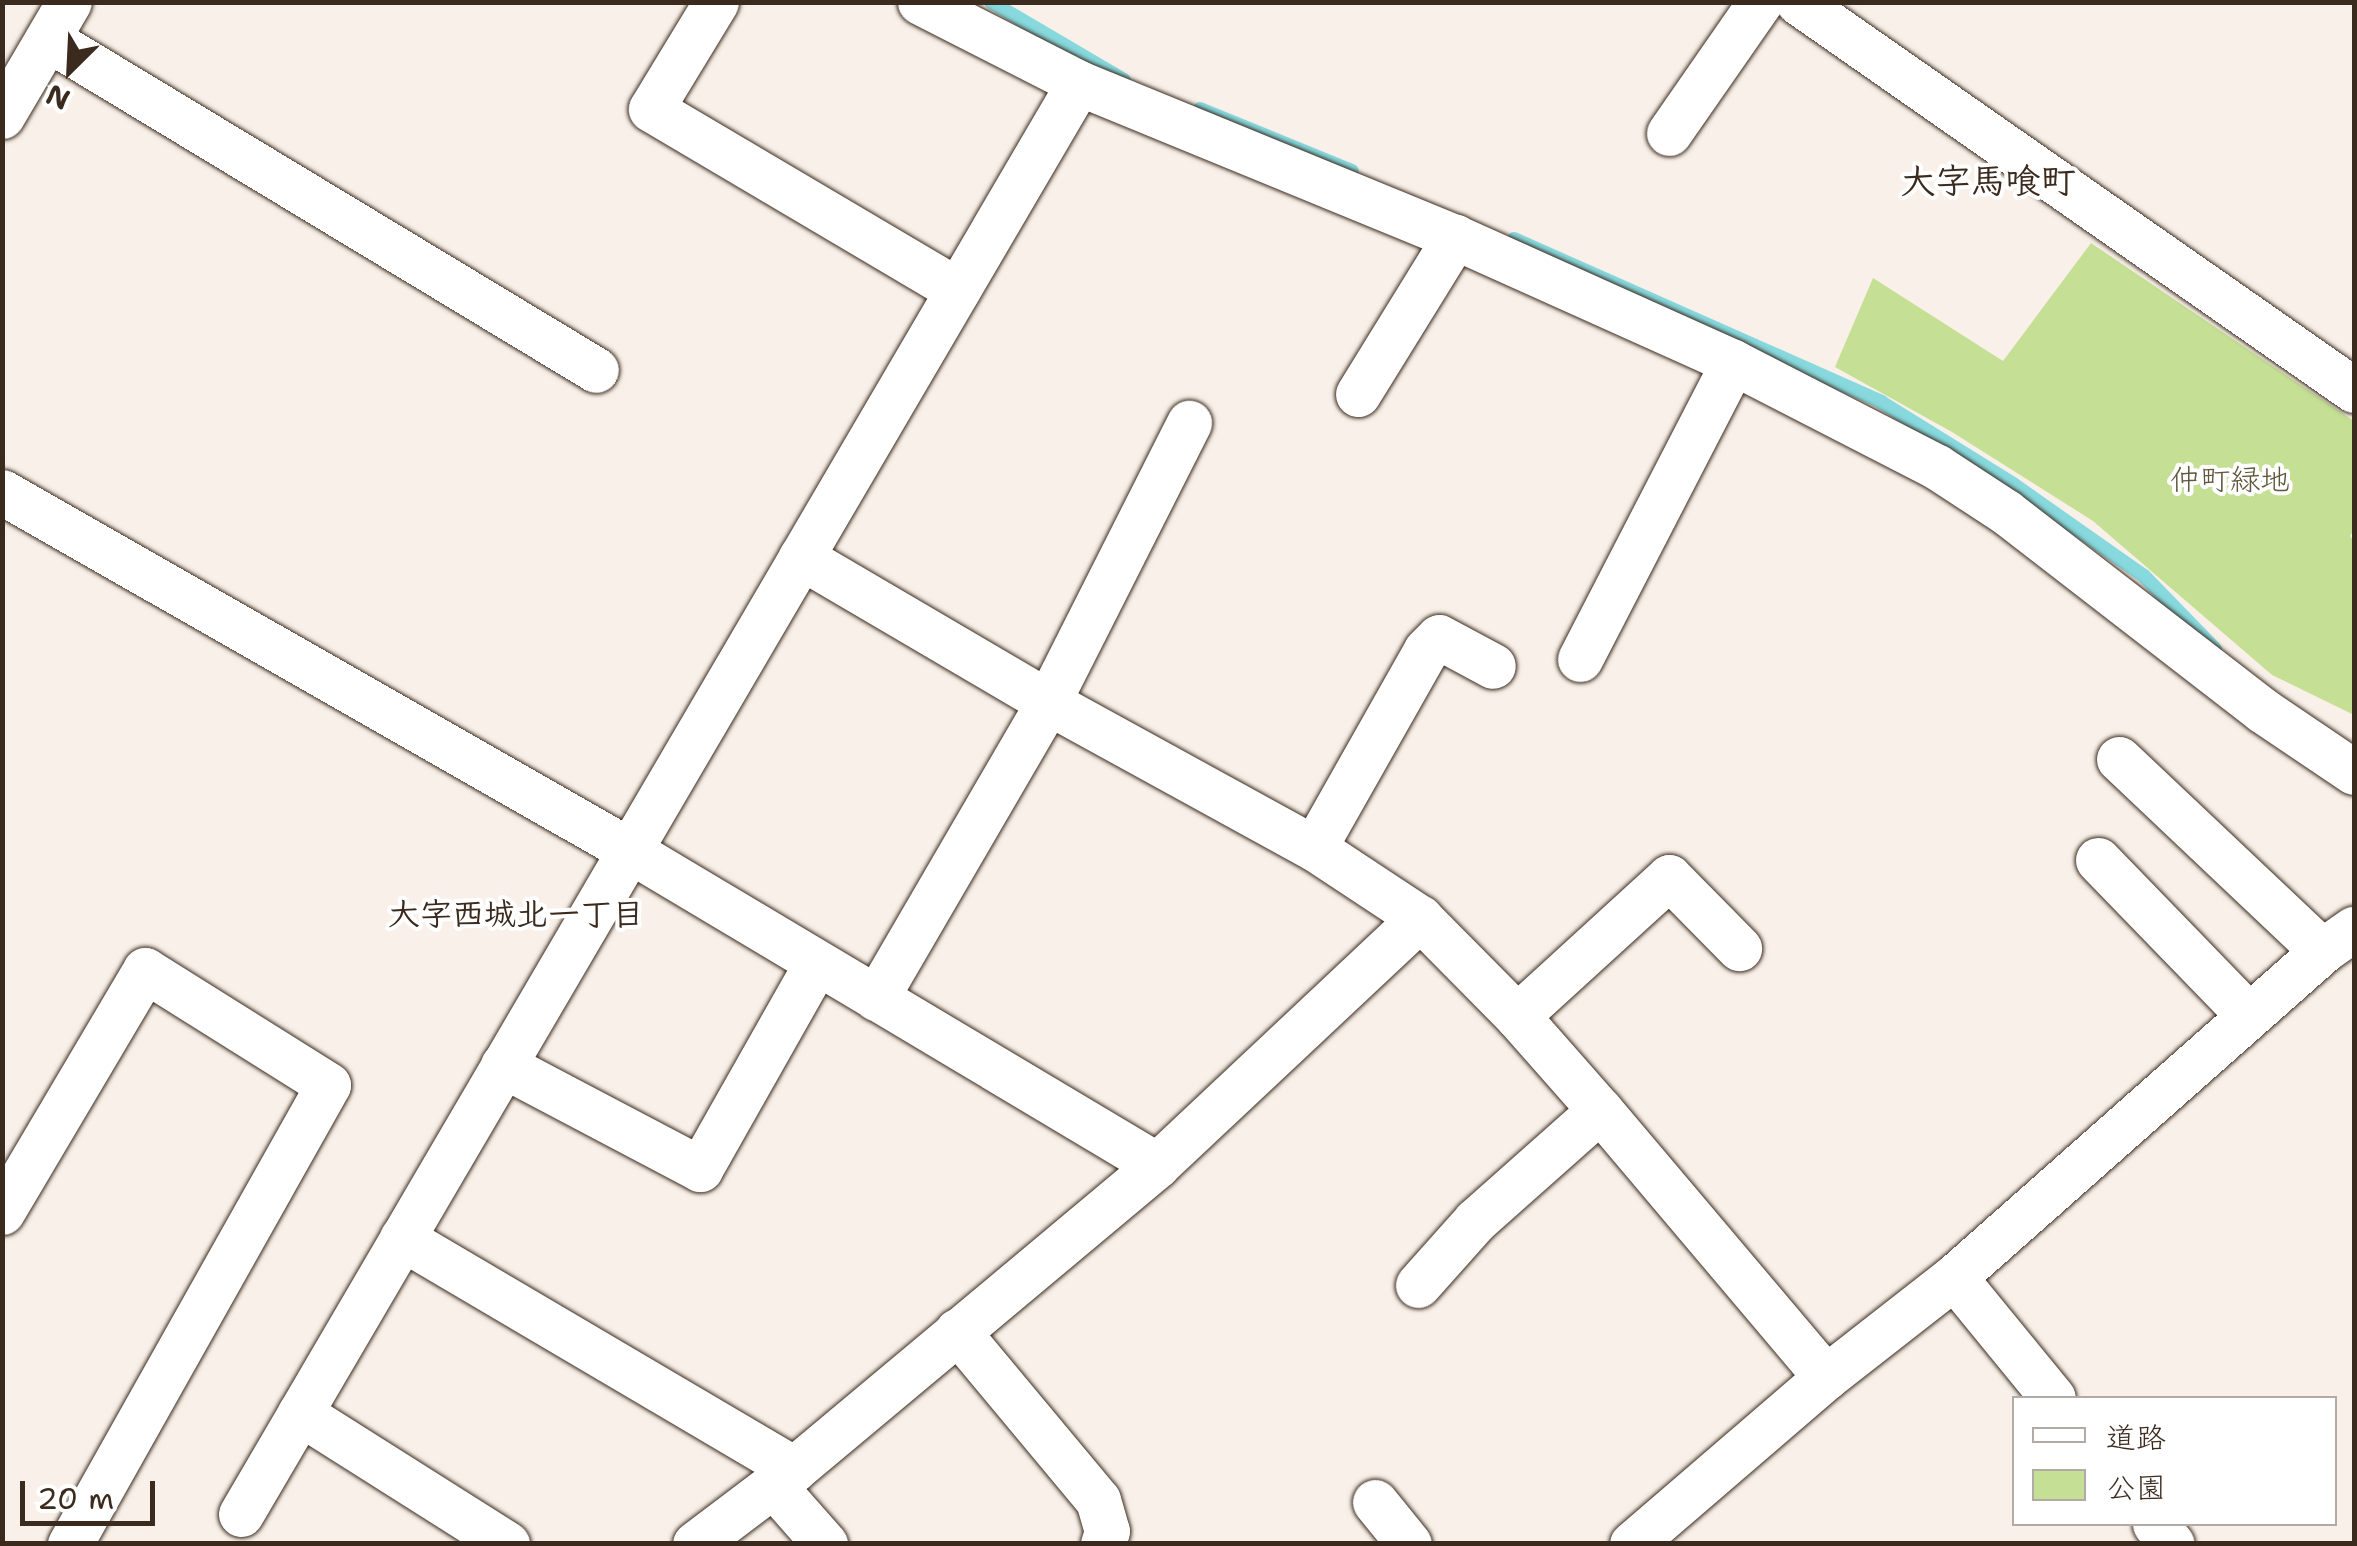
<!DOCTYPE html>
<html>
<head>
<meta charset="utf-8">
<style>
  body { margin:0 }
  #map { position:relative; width:2357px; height:1546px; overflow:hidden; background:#f9f1e9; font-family:"Shantell Sans","Klee One",sans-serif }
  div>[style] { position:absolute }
  .green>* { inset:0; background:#c5df95 }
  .stream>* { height:14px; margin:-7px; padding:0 7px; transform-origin:7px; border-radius:7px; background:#87d9de }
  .roads { filter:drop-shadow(0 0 2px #3b2a1e) drop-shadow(0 0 2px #3b2a1e) }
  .minor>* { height:45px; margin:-22.5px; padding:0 22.5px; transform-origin:22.5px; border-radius:22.5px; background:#fff }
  span { translate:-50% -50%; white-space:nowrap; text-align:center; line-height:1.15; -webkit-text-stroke:8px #fff; paint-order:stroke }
  .park-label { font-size:30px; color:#5e573c }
  .neighbourhood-label { font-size:32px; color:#3b2a1e; font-weight:700 }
  .quarter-label { font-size:35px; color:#3b2a1e; font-weight:700 }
  .frame { position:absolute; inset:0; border:5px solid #3b2a1e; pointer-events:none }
  .legend { position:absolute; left:2012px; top:1396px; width:325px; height:130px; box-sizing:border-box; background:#fff; border:2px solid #b1aaa5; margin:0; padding:12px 18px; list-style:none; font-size:30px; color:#3b2a1e }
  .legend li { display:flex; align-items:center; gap:20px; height:50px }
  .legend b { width:50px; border:2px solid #b1aaa5 }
  .north { position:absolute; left:20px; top:20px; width:100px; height:100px; -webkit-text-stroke:8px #fff; paint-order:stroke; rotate:204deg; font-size:28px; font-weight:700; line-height:40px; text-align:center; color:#3b2a1e }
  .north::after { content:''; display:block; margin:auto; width:35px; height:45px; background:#3b2a1e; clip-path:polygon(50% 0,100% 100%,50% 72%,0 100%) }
  .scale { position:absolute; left:20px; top:1481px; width:135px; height:45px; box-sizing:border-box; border:5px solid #3b2a1e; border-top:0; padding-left:12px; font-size:30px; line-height:35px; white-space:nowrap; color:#3b2a1e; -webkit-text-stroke:8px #fff; paint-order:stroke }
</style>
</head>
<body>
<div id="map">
  <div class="green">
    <div style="clip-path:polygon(2091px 243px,2354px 421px,2354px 530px,2350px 536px,2354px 541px,2354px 715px,2272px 675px,2093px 521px,1952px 432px,1835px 367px,1873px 278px,2003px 361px)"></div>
  </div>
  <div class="stream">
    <div style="left:991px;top:2px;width:154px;rotate:30.4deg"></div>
    <div style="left:1200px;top:109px;width:164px;rotate:22.2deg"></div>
    <div style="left:1514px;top:239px;width:402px;rotate:23.9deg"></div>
    <div style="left:1881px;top:402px;width:155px;rotate:31.8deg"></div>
    <div style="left:2013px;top:484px;width:160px;rotate:35.1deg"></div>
    <div style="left:2144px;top:576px;width:102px;rotate:45.8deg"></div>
  </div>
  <div class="roads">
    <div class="minor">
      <div style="left:716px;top:2px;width:125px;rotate:121.3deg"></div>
      <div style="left:651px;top:109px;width:356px;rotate:30.6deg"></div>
      <div style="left:920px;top:2px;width:178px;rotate:27deg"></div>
      <div style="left:1079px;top:83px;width:406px;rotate:22.3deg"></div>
      <div style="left:1455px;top:237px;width:305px;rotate:24.2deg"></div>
      <div style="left:1733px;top:362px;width:229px;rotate:27.2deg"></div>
      <div style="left:1937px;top:467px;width:82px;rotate:33.1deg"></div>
      <div style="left:2006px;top:512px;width:324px;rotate:37.7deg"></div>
      <div style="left:2262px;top:710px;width:111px;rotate:34deg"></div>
      <div style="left:1798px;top:2px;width:678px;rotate:34.91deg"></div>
      <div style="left:48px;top:39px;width:640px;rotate:31.13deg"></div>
      <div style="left:2px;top:116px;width:132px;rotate:-59.6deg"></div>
      <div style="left:1669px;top:133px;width:160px;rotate:-55.2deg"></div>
      <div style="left:1358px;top:394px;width:185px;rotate:-58.3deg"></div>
      <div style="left:2px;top:492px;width:722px;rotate:29.73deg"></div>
      <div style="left:629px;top:850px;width:615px;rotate:30.82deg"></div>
      <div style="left:801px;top:557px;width:286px;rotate:30.4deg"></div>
      <div style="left:1048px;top:702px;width:303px;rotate:28.8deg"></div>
      <div style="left:1314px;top:848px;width:127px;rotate:33.4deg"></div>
      <div style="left:1420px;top:918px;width:138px;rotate:45.3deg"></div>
      <div style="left:1517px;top:1016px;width:125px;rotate:48.6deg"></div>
      <div style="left:1600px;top:1110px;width:350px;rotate:49.8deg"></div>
      <div style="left:1580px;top:659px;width:334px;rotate:-62.7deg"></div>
      <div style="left:2119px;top:759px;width:279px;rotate:43.4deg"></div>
      <div style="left:1314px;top:848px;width:227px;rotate:-60.5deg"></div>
      <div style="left:1426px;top:650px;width:18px;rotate:-45deg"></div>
      <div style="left:1439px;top:637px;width:61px;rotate:28.2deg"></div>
      <div style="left:2098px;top:860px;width:216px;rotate:45.9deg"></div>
      <div style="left:876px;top:998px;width:342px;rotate:-59.8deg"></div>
      <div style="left:1048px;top:702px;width:313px;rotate:-63.2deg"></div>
      <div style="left:1517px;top:1016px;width:206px;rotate:-42.4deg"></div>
      <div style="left:1669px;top:877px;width:100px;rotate:45.4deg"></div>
      <div style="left:503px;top:1065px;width:223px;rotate:27.8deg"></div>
      <div style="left:700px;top:1169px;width:236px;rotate:-60.5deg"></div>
      <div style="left:2px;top:1212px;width:281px;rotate:-59.4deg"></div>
      <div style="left:145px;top:970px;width:216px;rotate:32.1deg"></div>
      <div style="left:328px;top:1085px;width:527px;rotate:119.34deg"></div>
      <div style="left:402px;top:1238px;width:455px;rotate:30.5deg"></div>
      <div style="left:1954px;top:1277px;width:156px;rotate:50.7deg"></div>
      <div style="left:1418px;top:1285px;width:86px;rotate:-48.3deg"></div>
      <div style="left:1475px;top:1221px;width:167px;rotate:-41.6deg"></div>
      <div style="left:957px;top:1331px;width:220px;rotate:50.2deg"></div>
      <div style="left:1098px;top:1500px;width:32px;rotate:74deg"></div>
      <div style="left:1107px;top:1531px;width:14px;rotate:107deg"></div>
      <div style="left:300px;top:1413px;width:245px;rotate:32.3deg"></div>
      <div style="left:773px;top:1485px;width:79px;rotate:48.6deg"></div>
      <div style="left:1375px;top:1502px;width:54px;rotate:51deg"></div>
      <div style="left:241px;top:1514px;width:1658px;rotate:-59.65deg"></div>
      <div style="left:2155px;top:1524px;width:26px;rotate:50deg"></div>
      <div style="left:695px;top:1544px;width:124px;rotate:-37.1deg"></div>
      <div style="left:794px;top:1469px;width:473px;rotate:-39.9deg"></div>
      <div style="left:1157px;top:1165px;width:361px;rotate:-43.2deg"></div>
      <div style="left:1632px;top:1544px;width:256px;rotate:-40.7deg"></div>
      <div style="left:1826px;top:1377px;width:162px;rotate:-38deg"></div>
      <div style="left:1954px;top:1277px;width:492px;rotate:-41.5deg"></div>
      <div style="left:2322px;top:951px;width:39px;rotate:-35deg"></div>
    </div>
  </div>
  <div class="park-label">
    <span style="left:2230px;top:480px">仲町緑地</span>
  </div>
  <div class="neighbourhood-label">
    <span style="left:516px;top:914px">大字西城北一丁目</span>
  </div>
  <div class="quarter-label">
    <span style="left:1988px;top:181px">大字馬喰町</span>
  </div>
  <div class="frame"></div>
  <ul class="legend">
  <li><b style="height:12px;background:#fff"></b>道路</li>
  <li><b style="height:28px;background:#c5df95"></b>公園</li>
  </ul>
  <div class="north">N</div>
  <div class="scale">20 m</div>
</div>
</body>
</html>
